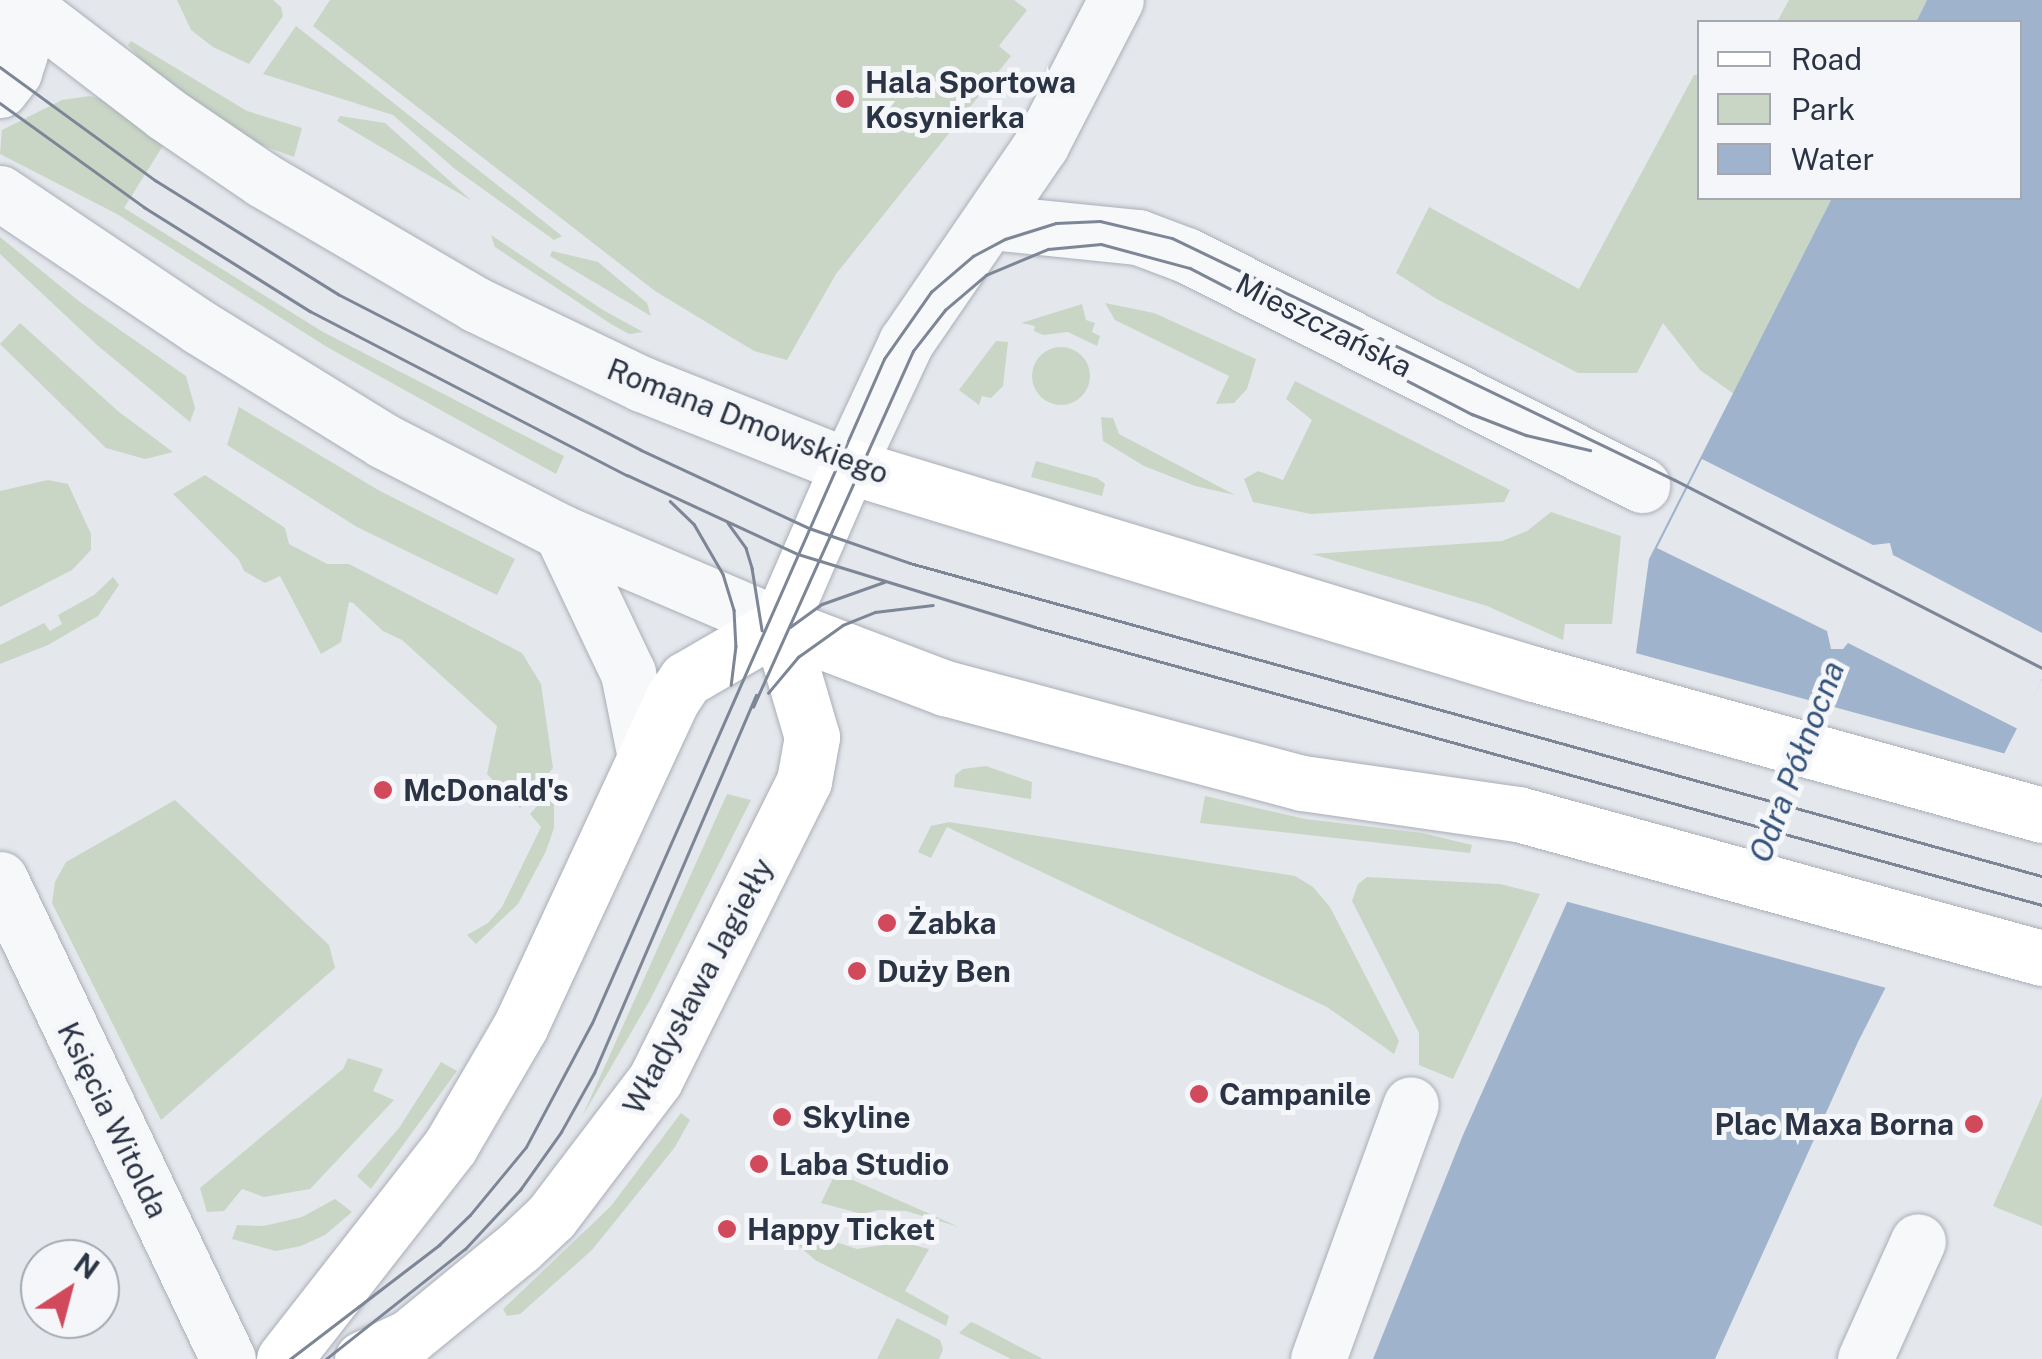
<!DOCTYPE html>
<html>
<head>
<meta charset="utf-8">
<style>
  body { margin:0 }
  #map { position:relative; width:2042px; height:1359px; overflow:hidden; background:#e4e7ec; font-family:"Public Sans",sans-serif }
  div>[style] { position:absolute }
  .green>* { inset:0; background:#c9d6c5 }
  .round { border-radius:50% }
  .water>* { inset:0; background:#9fb4cc }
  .pier>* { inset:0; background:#e4e7ec }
  .roads { filter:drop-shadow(0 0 2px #a9aeb7) drop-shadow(0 0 2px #a9aeb7) }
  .minor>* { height:55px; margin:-27.5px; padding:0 27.5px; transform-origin:27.5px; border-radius:27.5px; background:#f7f8fa }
  .tertiary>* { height:55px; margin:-27.5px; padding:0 27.5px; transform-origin:27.5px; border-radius:27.5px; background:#f7f8fa }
  .secondary>* { height:55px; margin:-27.5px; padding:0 27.5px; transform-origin:27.5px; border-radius:27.5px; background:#fff }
  .tram>* { height:2.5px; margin:-1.25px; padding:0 1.25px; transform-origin:1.25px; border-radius:1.25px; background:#7d8696 }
  .dots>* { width:28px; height:28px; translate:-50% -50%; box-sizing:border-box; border:5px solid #f4f6f9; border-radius:50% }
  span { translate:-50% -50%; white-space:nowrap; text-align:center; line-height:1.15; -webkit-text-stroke:10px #f4f6f9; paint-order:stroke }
  .poi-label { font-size:30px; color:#2b3445; font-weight:700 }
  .left { translate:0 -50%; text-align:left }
  .right { translate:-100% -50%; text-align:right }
  .street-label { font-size:30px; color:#2b3445 }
  .water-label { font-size:32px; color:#34527a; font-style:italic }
  .legend { position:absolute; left:1697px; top:20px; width:325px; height:180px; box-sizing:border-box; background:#f4f6f9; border:2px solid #a4a8b1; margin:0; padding:12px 18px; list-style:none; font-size:30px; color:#2b3445 }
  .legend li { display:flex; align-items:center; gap:20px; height:50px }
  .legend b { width:50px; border:2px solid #a4a8b1 }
  .north { position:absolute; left:20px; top:1239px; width:100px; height:100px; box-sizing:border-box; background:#f4f6f9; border:2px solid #a4a8b1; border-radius:50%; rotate:36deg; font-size:28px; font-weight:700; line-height:40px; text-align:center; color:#2b3445 }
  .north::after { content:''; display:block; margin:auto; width:35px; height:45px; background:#d1495b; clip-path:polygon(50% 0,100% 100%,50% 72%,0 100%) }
</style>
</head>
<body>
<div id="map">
  <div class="green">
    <div style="clip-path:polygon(177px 0,273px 0,281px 7px,283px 16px,249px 64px,213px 47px,191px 30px)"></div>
    <div style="clip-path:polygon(330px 0,1014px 0,1027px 10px,999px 46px,1011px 56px,836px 274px,787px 360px,754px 351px,655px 291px,313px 26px)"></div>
    <div style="clip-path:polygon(1789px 0,1927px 0,1916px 22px,1777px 22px)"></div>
    <div style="clip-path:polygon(296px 26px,562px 236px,554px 240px,455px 169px,393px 115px,263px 74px)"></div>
    <div style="clip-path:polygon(131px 41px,247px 111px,302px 128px,294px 157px,232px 134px,170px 92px,128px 45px)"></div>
    <div style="clip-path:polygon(1694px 75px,1699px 75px,1700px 198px,1832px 198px,1734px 394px,1700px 370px,1663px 323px,1637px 373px,1578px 373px,1435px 298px,1396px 273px,1429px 207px,1579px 289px)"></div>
    <div style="clip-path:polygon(90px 96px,105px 101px,164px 144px,124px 208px,323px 332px,564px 456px,556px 474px,327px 347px,117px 214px,0 154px,2px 130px,62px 100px)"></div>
    <div style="clip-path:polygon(340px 116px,385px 123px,472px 201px,337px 121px)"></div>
    <div style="clip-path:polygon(491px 235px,603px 310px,643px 332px,629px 334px,611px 324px,495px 247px)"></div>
    <div style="clip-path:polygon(0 237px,80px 302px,186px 376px,195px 408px,190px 422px,97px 345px,0 254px)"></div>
    <div style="clip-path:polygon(552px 251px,598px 262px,647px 303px,651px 316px,550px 256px)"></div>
    <div style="clip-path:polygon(1105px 303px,1154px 313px,1256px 359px,1247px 389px,1234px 403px,1216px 404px,1229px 376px,1115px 320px)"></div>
    <div style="clip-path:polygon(1082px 304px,1086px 320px,1095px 323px,1092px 332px,1100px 336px,1097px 346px,1068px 332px,1043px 335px,1034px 331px,1035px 326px,1021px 323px)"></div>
    <div style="clip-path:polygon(20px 323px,119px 412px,173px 452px,145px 459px,106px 448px,0 344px)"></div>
    <div style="clip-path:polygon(996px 341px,1008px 342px,1003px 386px,991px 398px,982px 396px,979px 405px,959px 390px)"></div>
    <div class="round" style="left:1032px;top:347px;width:58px;height:58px"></div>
    <div style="clip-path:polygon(1295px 381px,1510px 490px,1504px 502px,1311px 514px,1253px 502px,1244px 479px,1258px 471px,1283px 480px,1312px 420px,1286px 399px)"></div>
    <div style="clip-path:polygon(239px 407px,380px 491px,515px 559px,497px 595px,357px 527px,227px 445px)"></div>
    <div style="clip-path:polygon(1101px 417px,1113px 418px,1119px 434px,1235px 495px,1195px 486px,1144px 466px,1103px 441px)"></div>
    <div style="clip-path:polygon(1036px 461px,1097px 478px,1105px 484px,1102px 496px,1031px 477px)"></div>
    <div style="clip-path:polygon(205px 475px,285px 528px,289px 544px,327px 564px,349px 564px,522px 653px,541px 684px,553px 768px,520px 808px,487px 774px,497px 726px,402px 640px,383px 631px,353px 603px,349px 602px,341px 642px,321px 654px,280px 576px,265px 583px,244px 571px,239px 560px,173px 494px)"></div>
    <div style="clip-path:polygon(48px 480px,68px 484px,91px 534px,91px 550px,72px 570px,0 607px,0 491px)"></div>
    <div style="clip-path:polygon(1551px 512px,1621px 536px,1612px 624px,1565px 624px,1563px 640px,1487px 606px,1312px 554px,1502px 541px,1527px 531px)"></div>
    <div style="clip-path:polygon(113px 577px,119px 585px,98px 616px,48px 645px,0 664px,0 645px,44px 623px,50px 631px,62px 624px,58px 615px,94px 595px)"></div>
    <div style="clip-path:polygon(986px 766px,1032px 782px,1031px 799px,954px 787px,955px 775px,963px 769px)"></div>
    <div style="clip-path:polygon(554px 787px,554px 828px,546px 851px,518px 904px,476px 944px,467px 935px,488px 923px,502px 907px,541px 827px,530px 814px)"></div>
    <div style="clip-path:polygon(727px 794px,751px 800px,650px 1000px,582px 1117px)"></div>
    <div style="clip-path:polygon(1205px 796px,1305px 819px,1422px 833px,1472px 845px,1470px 853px,1200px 823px)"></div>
    <div style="clip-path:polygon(175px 800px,329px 945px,335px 968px,161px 1120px,52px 903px,55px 882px,66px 862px)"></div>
    <div style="clip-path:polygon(949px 822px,1295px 876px,1313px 887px,1330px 907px,1399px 1041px,1394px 1054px,1327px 1007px,947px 827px,931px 858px,918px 852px,931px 826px)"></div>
    <div style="clip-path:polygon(1367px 877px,1500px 884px,1540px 894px,1453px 1079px,1419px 1065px,1419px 1033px,1352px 901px,1358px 884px)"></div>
    <div style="clip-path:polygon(348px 1058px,383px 1069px,373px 1091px,394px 1100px,310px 1189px,264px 1197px,242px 1189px,224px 1211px,207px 1212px,200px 1188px,343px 1069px)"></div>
    <div style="clip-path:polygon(441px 1062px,457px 1071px,371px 1189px,357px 1176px,399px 1128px)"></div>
    <div style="clip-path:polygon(2042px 1096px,2042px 1226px,1993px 1206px)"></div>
    <div style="clip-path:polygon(681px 1113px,690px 1120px,675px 1147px,592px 1250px,520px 1314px,507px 1316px,503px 1309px,611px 1206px)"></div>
    <div style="clip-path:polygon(836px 1172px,844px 1176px,959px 1227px,906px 1211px,879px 1210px,862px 1214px,821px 1203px)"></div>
    <div style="clip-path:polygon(335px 1199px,352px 1212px,325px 1235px,301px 1246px,276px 1251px,232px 1239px,237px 1225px,264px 1226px,302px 1217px)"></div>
    <div style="clip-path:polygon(806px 1232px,857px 1249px,902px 1242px,929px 1249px,905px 1291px,949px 1316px,946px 1326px,815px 1260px,799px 1246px)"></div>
    <div style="clip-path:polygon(897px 1318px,940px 1340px,943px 1349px,939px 1359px,877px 1359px)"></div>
    <div style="clip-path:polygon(971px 1322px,976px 1324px,1043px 1359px,1011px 1359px,959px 1333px)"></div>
  </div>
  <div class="water">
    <div style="clip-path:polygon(1927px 0,2042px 0,2042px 679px,1858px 1042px,1715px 1359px,1373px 1359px,1463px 1135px,1576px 882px,1636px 653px,1649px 559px,1832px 198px,2020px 198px,2020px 22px,1916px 22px)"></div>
  </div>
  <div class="pier">
    <div style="clip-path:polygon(1702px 459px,1873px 545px,1890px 543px,1893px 555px,2042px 633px,2042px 679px,2018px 729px,1848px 643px,1843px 649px,1831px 649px,1827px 631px,1657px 548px)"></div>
    <div style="clip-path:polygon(1632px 652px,2010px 755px,1890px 989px,1561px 900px,1571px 880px)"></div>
  </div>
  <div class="roads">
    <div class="minor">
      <div style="left:990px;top:222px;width:149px;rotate:5.8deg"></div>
      <div style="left:1138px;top:237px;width:51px;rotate:20.6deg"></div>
      <div style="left:1186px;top:255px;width:511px;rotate:26.77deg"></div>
      <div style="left:848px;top:466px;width:137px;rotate:-64.9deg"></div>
      <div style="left:906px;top:342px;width:239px;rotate:-55.6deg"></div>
      <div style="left:1041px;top:145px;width:163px;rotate:-62.7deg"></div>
      <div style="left:0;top:879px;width:531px;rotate:64.59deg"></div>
      <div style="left:1318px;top:1359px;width:271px;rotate:-70deg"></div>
      <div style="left:1865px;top:1359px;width:129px;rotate:-65.8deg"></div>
    </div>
    <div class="tertiary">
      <div style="left:17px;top:0;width:188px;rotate:37.4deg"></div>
      <div style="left:166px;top:114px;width:117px;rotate:34.2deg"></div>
      <div style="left:263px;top:180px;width:248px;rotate:30.3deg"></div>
      <div style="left:477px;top:305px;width:183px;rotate:25.6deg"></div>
      <div style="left:642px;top:384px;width:222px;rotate:21.7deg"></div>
      <div style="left:0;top:90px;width:23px;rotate:-52deg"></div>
      <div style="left:14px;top:72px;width:20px;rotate:-72deg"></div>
      <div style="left:20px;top:53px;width:19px;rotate:-84deg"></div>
      <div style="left:22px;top:34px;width:35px;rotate:-105deg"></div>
      <div style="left:0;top:193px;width:242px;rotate:33.9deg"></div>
      <div style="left:201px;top:328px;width:215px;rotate:31.7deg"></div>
      <div style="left:384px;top:441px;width:199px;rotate:27.2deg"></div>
      <div style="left:561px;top:532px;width:237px;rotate:23.1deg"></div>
      <div style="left:561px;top:532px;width:156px;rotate:64.6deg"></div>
      <div style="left:628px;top:673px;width:81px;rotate:78.6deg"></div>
    </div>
    <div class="secondary">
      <div style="left:779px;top:625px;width:178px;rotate:20.8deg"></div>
      <div style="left:945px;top:688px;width:369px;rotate:14.9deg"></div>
      <div style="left:1302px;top:783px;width:218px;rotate:8.2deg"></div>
      <div style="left:1518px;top:814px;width:543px;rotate:15.37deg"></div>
      <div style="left:284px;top:1359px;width:271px;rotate:-52deg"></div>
      <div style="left:451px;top:1145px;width:137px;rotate:-59.7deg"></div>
      <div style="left:520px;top:1027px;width:363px;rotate:-65.1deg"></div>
      <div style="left:673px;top:698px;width:23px;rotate:-56deg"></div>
      <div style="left:686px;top:679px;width:108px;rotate:-30.1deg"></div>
      <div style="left:779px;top:625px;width:173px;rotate:-66.5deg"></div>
      <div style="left:848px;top:466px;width:717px;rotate:16.87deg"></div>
      <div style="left:1534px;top:674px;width:527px;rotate:15.51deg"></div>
      <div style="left:362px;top:1359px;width:52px;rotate:-25.1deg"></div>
      <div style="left:409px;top:1337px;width:142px;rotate:-39.3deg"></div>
      <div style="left:519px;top:1247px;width:44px;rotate:-43.2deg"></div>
      <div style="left:551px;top:1217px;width:172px;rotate:-52.8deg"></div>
      <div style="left:655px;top:1080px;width:334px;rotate:-63.5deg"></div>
      <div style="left:804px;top:781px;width:45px;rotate:-79.7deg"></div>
      <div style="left:812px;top:737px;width:117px;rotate:-106.4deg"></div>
    </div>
  </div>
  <div class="tram">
    <div style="left:0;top:67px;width:192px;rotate:36.1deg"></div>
    <div style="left:155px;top:180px;width:216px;rotate:31.9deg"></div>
    <div style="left:338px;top:294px;width:341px;rotate:27.2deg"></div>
    <div style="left:641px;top:450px;width:185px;rotate:24.9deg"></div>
    <div style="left:809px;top:528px;width:107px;rotate:19.1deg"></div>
    <div style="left:910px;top:563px;width:1174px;rotate:15.46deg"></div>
    <div style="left:0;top:103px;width:178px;rotate:35.8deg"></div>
    <div style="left:144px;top:207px;width:196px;rotate:32.1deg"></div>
    <div style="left:310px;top:311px;width:357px;rotate:27.4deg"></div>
    <div style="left:627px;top:475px;width:188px;rotate:24.8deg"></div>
    <div style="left:798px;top:554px;width:248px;rotate:17.1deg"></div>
    <div style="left:1035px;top:627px;width:1045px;rotate:15.43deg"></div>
    <div style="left:670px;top:501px;width:33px;rotate:44deg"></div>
    <div style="left:694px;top:524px;width:58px;rotate:59.9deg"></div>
    <div style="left:723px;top:574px;width:38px;rotate:73deg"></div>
    <div style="left:734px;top:610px;width:36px;rotate:87deg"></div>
    <div style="left:736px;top:646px;width:39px;rotate:97deg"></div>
    <div style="left:728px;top:523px;width:31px;rotate:54deg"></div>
    <div style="left:746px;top:548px;width:21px;rotate:73deg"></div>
    <div style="left:752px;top:568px;width:63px;rotate:80.8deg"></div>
    <div style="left:790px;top:627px;width:39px;rotate:-36deg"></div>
    <div style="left:822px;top:604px;width:66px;rotate:-19.5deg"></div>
    <div style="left:768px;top:693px;width:47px;rotate:-50.2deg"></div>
    <div style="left:798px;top:657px;width:55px;rotate:-35.4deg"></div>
    <div style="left:843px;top:625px;width:35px;rotate:-22deg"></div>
    <div style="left:875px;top:612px;width:58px;rotate:-6.9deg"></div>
    <div style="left:753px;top:707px;width:390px;rotate:-65.8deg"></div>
    <div style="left:913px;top:351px;width:52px;rotate:-52deg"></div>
    <div style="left:945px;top:310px;width:54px;rotate:-40.5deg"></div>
    <div style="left:986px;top:275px;width:67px;rotate:-22.8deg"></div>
    <div style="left:1048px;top:249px;width:53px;rotate:-5.4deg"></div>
    <div style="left:1101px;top:244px;width:92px;rotate:15.1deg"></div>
    <div style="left:1190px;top:268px;width:318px;rotate:27.4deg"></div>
    <div style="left:1472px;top:414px;width:58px;rotate:21.3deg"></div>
    <div style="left:1526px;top:435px;width:66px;rotate:13.2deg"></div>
    <div style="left:290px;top:1359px;width:188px;rotate:-37.4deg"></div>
    <div style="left:439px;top:1245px;width:43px;rotate:-44.1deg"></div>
    <div style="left:470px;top:1215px;width:88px;rotate:-50.5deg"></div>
    <div style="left:526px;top:1147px;width:140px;rotate:-62deg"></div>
    <div style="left:592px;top:1023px;width:725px;rotate:-66.26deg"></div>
    <div style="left:884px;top:359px;width:82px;rotate:-55deg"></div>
    <div style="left:931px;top:292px;width:55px;rotate:-40.6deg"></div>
    <div style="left:973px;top:256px;width:36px;rotate:-28deg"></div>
    <div style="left:1005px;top:239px;width:53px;rotate:-17.4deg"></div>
    <div style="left:1056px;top:223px;width:44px;rotate:-2.6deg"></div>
    <div style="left:1100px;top:221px;width:74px;rotate:13.3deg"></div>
    <div style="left:1172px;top:238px;width:558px;rotate:25.69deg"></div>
    <div style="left:1675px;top:480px;width:412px;rotate:27.1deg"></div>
    <div style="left:326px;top:1359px;width:177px;rotate:-38.4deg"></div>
    <div style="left:465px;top:1249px;width:81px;rotate:-47deg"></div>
    <div style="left:520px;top:1190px;width:71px;rotate:-54.7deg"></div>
    <div style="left:561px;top:1132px;width:68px;rotate:-60.8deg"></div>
    <div style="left:594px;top:1073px;width:411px;rotate:-66.8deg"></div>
  </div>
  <div class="dots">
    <div style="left:845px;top:99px;background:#d1495b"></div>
    <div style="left:383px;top:790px;background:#d1495b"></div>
    <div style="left:887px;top:923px;background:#d1495b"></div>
    <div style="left:857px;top:971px;background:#d1495b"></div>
    <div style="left:1199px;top:1094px;background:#d1495b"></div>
    <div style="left:782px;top:1117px;background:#d1495b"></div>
    <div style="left:1974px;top:1124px;background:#d1495b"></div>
    <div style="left:759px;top:1164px;background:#d1495b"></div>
    <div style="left:727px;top:1229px;background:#d1495b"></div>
  </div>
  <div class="poi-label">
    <span class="left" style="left:865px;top:99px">Hala Sportowa<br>Kosynierka</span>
    <span class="left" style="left:403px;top:790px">McDonald's</span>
    <span class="left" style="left:907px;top:923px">Żabka</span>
    <span class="left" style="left:877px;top:971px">Duży Ben</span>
    <span class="left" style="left:1219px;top:1094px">Campanile</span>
    <span class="left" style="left:802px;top:1117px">Skyline</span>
    <span class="right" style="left:1954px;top:1124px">Plac Maxa Borna</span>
    <span class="left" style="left:779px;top:1164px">Laba Studio</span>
    <span class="left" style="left:747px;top:1229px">Happy Ticket</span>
  </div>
  <div class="street-label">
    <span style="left:1324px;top:325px;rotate:27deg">Mieszczańska</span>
    <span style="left:748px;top:421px;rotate:21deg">Romana Dmowskiego</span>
    <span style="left:698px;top:986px;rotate:-62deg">Władysława Jagiełły</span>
    <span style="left:113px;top:1120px;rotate:64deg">Księcia Witolda</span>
  </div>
  <div class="water-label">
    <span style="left:1797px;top:762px;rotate:-69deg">Odra Północna</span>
  </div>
  <ul class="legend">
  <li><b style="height:12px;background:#fff"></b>Road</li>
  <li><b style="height:28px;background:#c9d6c5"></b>Park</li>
  <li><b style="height:28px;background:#9fb4cc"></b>Water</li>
  </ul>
  <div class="north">N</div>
</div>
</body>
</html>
